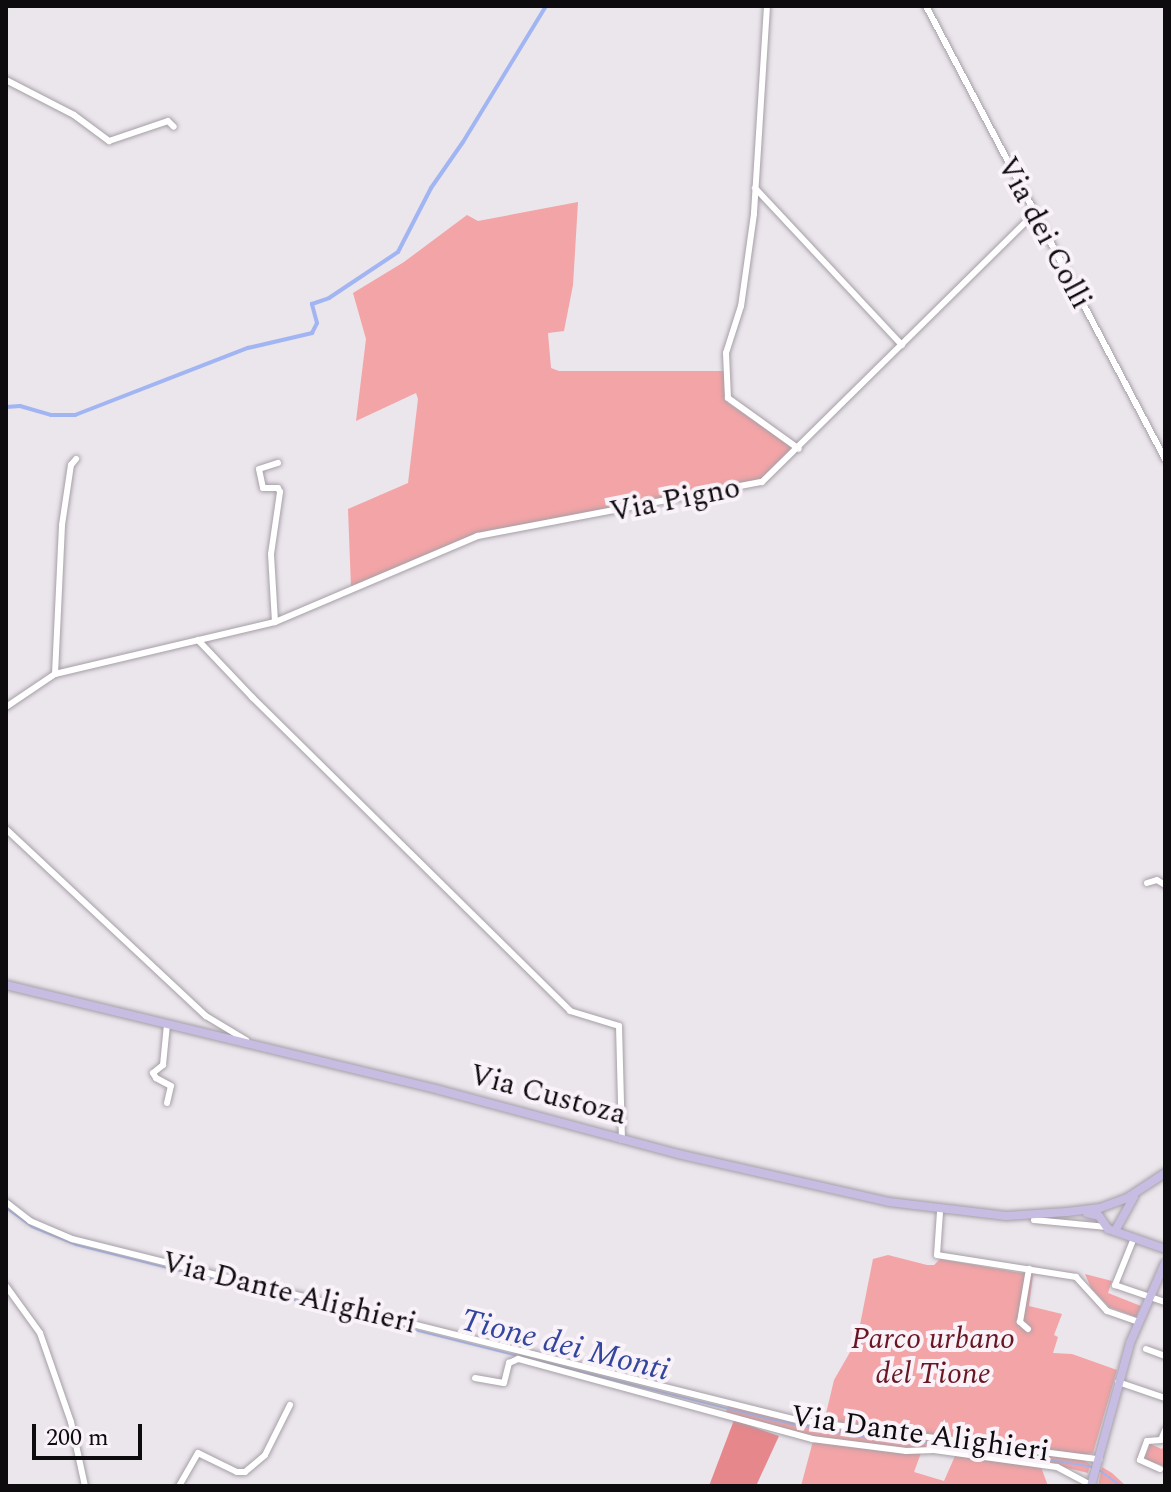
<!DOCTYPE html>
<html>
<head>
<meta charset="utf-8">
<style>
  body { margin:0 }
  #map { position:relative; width:1171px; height:1492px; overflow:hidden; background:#ebe5ec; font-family:Spectral,serif }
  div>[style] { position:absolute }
  .green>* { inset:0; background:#f2a4a6 }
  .forest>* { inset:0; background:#e5878b }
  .stream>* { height:2px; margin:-1px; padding:0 1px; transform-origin:1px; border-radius:1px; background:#a1b5f3 }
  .canal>* { height:4px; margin:-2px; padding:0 2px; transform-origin:2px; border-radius:2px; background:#a1b5f3 }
  .roads { filter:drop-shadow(0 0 2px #a59fa6) drop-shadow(0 0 2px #a59fa6) }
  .minor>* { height:6px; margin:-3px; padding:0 3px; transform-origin:3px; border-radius:3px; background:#fff }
  .major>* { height:8px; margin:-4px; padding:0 4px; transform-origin:4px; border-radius:4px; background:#c7bce2 }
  span { translate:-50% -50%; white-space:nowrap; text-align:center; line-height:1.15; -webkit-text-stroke:8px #f9f2f9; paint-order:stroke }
  .street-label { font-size:30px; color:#0e0b0e }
  .park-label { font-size:30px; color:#691622; font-style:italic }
  .water-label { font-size:32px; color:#33469e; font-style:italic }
  .frame { position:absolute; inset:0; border:8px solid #0e0b0e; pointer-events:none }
  .scale { position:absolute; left:32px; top:1424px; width:110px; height:36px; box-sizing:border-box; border:4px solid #0e0b0e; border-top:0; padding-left:10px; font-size:24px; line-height:28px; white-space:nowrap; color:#0e0b0e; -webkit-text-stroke:6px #f9f2f9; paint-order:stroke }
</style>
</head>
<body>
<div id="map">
  <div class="green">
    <div style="clip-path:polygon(578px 202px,573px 285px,564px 331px,548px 333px,551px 368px,559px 371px,725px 371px,728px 403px,791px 446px,792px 450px,761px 479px,606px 511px,490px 530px,351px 587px,348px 509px,408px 483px,418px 399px,416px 393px,356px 421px,366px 339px,353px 293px,404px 262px,467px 215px,478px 221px)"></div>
    <div style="clip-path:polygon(888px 1255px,927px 1265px,934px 1265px,940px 1259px,1033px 1275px,1029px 1306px,1062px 1314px,1054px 1335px,1058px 1337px,1053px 1353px,1072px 1354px,1117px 1370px,1093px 1453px,1082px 1455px,824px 1422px,834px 1380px,857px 1340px,873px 1259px)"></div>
    <div style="clip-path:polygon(1085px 1274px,1112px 1281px,1108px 1293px,1141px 1306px,1136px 1317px,1109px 1307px,1091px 1288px)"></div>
    <div style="clip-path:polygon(728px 1405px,866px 1434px,943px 1441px,1082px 1459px,1090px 1464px,1088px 1473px,1059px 1466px,810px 1437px,740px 1418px,726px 1412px)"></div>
    <div style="clip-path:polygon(813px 1441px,921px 1453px,914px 1472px,944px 1481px,955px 1456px,1041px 1467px,1048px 1486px,801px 1486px)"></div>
    <div style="clip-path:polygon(1150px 1444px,1162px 1449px,1165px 1444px,1163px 1466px,1144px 1459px)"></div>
    <div style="clip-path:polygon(1102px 1467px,1112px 1473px,1126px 1486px,1098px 1486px)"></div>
  </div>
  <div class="forest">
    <div style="clip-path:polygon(734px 1420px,779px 1436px,756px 1486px,709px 1486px)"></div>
  </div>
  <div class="stream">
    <div style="left:6px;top:1208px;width:32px;rotate:36deg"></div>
    <div style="left:32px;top:1227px;width:48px;rotate:22.2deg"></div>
    <div style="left:76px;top:1245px;width:719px;rotate:14.09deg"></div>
    <div style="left:773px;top:1420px;width:81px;rotate:11.4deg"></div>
    <div style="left:852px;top:1436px;width:98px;rotate:4.7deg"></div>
    <div style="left:950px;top:1444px;width:145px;rotate:9.1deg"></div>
    <div style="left:1099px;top:1470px;width:27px;rotate:36deg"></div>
  </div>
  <div class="canal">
    <div style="left:6px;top:407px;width:14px;rotate:-4deg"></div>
    <div style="left:20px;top:406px;width:32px;rotate:16deg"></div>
    <div style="left:51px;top:415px;width:24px"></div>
    <div style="left:75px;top:415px;width:186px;rotate:-21.2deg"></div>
    <div style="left:248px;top:348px;width:66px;rotate:-13.2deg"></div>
    <div style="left:312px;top:333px;width:11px;rotate:-63deg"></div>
    <div style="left:317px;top:323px;width:20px;rotate:-105deg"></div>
    <div style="left:312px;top:304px;width:18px;rotate:-19deg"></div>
    <div style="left:329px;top:298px;width:83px;rotate:-33.7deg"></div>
    <div style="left:398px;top:252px;width:72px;rotate:-62.7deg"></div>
    <div style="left:431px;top:188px;width:56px;rotate:-55.2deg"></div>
    <div style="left:463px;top:142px;width:159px;rotate:-58.6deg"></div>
  </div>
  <div class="roads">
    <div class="minor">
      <div style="left:767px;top:6px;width:208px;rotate:93.6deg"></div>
      <div style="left:754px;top:214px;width:93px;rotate:98deg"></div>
      <div style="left:741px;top:306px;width:49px;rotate:107.7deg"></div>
      <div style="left:726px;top:353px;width:45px;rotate:87.5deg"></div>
      <div style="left:728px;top:398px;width:87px;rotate:35.7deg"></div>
      <div style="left:926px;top:6px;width:512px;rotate:62.18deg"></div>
      <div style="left:6px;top:80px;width:76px;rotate:27.2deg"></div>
      <div style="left:74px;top:115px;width:44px;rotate:36.6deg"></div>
      <div style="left:109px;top:141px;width:62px;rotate:-18.7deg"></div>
      <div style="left:168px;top:121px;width:8px;rotate:45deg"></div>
      <div style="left:755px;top:188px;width:215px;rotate:46.9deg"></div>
      <div style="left:275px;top:622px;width:68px;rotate:-93.4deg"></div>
      <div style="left:271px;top:554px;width:63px;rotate:-81.7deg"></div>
      <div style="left:280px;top:492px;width:4px;rotate:-117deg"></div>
      <div style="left:278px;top:488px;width:15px;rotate:180deg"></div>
      <div style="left:263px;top:488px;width:19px;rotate:-102deg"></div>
      <div style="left:259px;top:469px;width:20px;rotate:-18deg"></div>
      <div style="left:198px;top:640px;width:79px;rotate:46.5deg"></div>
      <div style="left:252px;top:697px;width:447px;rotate:44.6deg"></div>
      <div style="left:570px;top:1011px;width:51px;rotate:17deg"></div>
      <div style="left:619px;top:1026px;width:114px;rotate:88.5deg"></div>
      <div style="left:55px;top:674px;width:149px;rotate:-87.3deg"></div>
      <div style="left:62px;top:525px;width:61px;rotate:-81.5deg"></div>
      <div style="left:71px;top:465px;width:8px;rotate:-50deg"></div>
      <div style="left:6px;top:707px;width:59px;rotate:-34deg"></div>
      <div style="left:55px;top:674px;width:226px;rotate:-13.3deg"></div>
      <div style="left:275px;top:622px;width:220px;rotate:-23deg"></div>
      <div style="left:478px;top:536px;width:289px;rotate:-10.8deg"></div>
      <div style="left:762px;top:482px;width:380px;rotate:-44.6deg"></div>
      <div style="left:6px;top:829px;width:274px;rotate:43.1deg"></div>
      <div style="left:206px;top:1016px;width:47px;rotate:31deg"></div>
      <div style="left:1147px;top:883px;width:10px;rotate:-17deg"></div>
      <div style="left:1157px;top:880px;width:9px;rotate:32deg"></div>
      <div style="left:167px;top:1103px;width:17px;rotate:-77deg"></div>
      <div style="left:171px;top:1086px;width:17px;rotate:-152deg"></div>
      <div style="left:156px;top:1078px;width:6px;rotate:-121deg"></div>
      <div style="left:153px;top:1073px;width:13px;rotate:-39deg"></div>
      <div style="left:163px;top:1065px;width:41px;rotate:-84.4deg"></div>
      <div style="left:6px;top:1202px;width:31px;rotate:38deg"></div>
      <div style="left:30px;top:1221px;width:46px;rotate:23.2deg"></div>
      <div style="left:72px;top:1239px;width:747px;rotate:14.02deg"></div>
      <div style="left:797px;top:1420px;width:305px;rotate:7.4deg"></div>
      <div style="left:940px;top:1212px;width:43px;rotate:94deg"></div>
      <div style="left:937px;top:1255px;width:141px;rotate:9deg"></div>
      <div style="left:1076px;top:1277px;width:46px;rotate:47.6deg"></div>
      <div style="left:1107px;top:1311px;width:34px;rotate:19deg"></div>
      <div style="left:1034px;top:1220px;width:73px;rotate:5.5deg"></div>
      <div style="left:1134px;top:1238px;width:51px;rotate:112deg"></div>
      <div style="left:1115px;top:1285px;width:53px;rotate:18.8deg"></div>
      <div style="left:6px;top:1286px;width:58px;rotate:54.1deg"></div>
      <div style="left:40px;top:1333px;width:94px;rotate:70.8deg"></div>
      <div style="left:71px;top:1422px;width:66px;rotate:77.7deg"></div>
      <div style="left:1028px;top:1329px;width:11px;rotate:-139deg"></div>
      <div style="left:1020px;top:1322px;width:54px;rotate:-80.4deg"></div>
      <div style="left:1146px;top:1349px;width:20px;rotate:20deg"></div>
      <div style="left:475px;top:1378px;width:29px;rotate:10deg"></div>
      <div style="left:504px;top:1383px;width:21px;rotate:-76deg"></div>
      <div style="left:509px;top:1363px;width:10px;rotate:-24deg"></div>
      <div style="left:518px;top:1359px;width:305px;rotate:15.2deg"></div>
      <div style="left:812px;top:1439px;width:95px;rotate:7.3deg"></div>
      <div style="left:906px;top:1451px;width:28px;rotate:-2deg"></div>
      <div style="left:934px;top:1450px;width:124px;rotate:7.9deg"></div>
      <div style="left:1057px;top:1467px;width:38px;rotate:28deg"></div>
      <div style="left:1118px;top:1382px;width:50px;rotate:18.8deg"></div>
      <div style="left:1160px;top:1469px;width:22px;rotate:-156deg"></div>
      <div style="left:1140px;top:1460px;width:20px;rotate:-70deg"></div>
      <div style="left:1147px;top:1441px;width:14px;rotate:-4deg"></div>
      <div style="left:1161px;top:1440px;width:11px;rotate:-68deg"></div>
      <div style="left:179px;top:1486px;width:38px;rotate:-60deg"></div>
      <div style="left:198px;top:1453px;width:43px;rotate:26deg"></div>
      <div style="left:237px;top:1472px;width:8px"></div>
      <div style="left:245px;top:1472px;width:26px;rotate:-40deg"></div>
      <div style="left:265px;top:1455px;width:56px;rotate:-63.4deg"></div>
    </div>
    <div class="major">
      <div style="left:6px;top:985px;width:446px;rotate:13.6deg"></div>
      <div style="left:439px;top:1090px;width:247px;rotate:15deg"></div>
      <div style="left:678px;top:1154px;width:216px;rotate:12.8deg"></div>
      <div style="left:889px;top:1202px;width:118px;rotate:6.8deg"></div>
      <div style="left:1006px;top:1216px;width:61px;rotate:-3.8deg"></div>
      <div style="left:1067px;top:1212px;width:33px;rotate:-7deg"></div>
      <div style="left:1100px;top:1208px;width:29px;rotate:-20deg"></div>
      <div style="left:1127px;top:1198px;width:45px;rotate:-33.3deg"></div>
      <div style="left:1087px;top:1213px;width:12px;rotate:14deg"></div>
      <div style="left:1099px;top:1216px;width:16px;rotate:55deg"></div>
      <div style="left:1108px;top:1229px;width:60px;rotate:19.3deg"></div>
      <div style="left:1115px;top:1231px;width:39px;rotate:-61deg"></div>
      <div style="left:1091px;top:1486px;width:148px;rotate:-74.7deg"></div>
      <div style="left:1130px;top:1343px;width:87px;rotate:-66.4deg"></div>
    </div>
  </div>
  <div class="street-label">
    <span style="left:1044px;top:233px;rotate:62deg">Via dei Colli</span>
    <span style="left:675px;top:500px;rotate:-11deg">Via Pigno</span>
    <span style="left:548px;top:1095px;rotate:15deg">Via Custoza</span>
    <span style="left:289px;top:1293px;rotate:14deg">Via Dante Alighieri</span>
    <span style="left:920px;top:1434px;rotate:8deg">Via Dante Alighieri</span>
  </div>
  <div class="park-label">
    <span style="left:933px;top:1356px">Parco urbano<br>del Tione</span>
  </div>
  <div class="water-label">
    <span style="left:565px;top:1346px;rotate:14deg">Tione dei Monti</span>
  </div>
  <div class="frame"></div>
  <div class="scale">200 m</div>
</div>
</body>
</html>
